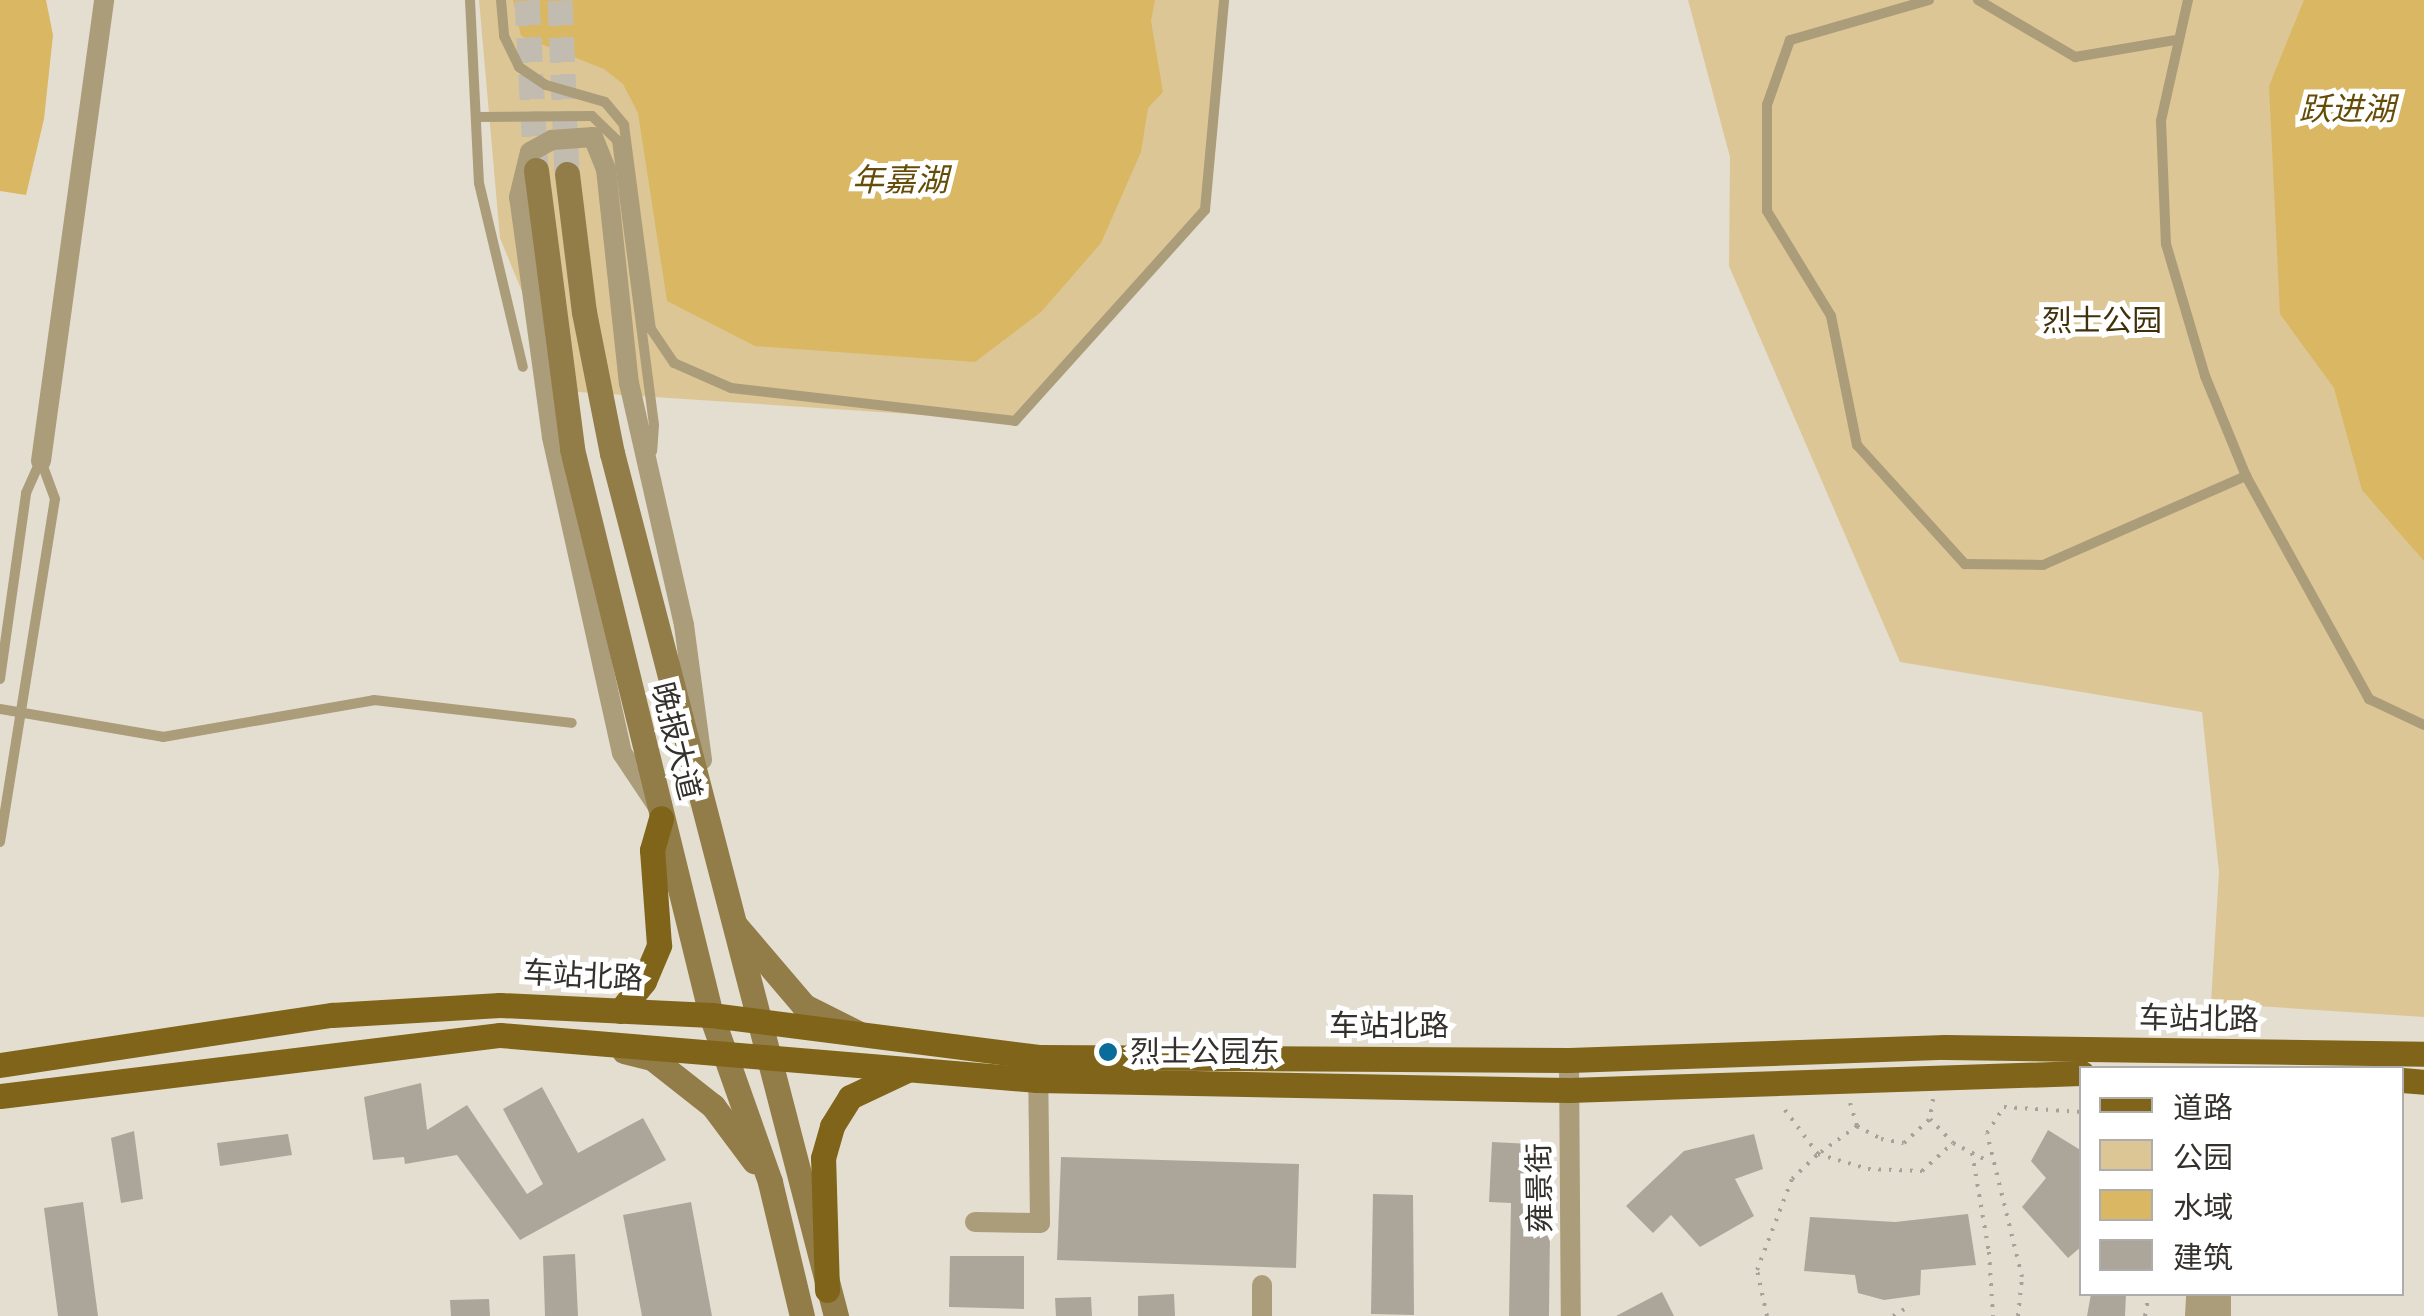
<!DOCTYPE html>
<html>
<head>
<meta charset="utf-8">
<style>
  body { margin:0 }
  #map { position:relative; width:2424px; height:1316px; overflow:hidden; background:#e4ded1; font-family:"Work Sans","Noto Sans SC",sans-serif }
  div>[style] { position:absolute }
  .green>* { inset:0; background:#dcc695 }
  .water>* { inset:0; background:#dab762 }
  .building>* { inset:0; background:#aca69a }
  .secondary-tunnel>* { height:25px; margin-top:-12.5px; transform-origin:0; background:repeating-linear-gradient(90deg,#c1bbb0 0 25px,transparent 0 37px) }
  .path>* { height:4px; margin-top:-2px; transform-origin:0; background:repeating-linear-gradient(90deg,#a7a297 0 2.5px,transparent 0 10.5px) }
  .service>* { height:10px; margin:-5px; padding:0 5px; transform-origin:5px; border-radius:5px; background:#ab9c7a }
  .minor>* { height:20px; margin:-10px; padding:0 10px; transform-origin:10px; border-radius:10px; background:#ab9c7a }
  .tertiary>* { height:25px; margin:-12.5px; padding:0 12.5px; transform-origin:12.5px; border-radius:12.5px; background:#ab9c7a }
  .secondary>* { height:25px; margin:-12.5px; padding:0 12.5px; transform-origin:12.5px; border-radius:12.5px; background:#927c47 }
  .primary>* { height:25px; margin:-12.5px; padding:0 12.5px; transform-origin:12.5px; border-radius:12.5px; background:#7f6419 }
  .dots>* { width:28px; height:28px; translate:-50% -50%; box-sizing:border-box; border:5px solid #fff; border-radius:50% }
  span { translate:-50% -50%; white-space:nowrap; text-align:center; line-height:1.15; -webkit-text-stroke:10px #fff; paint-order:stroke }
  .park-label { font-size:30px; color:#40310b }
  .street-label { font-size:30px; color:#34312c }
  .poi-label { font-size:30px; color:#34312c }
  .left { translate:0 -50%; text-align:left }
  .water-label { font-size:32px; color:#654d08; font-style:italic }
  .legend { position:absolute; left:2079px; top:1066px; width:325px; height:230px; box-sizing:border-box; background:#fff; border:2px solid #aeadab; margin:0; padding:12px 18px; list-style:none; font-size:30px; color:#34312c }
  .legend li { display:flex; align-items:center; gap:20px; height:50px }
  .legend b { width:50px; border:2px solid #aeadab }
</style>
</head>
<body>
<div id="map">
  <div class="green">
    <div style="clip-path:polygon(479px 0,1224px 0,1205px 210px,1015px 421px,563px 391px,500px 238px)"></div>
    <div style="clip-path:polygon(1688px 0,2424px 0,2424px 1017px,2211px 1003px,2219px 872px,2202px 712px,1900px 662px,1729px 266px,1730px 157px)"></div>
  </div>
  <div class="water">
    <div style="clip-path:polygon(0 0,46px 0,53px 35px,44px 119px,26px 195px,0 191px)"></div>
    <div style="clip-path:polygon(513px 0,1155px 0,1151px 21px,1163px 92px,1148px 108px,1141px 152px,1101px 243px,1041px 312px,975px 362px,755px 346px,667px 301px,638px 113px,623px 84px,604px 69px,521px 36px)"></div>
    <div style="clip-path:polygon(2304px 0,2424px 0,2424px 561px,2362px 490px,2334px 388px,2280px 314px,2269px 86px)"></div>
  </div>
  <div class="building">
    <div style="clip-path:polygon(421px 1083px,427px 1130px,467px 1105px,527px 1194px,543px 1184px,503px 1109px,542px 1087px,578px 1153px,643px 1118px,666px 1160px,520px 1240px,457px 1155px,405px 1164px,404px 1157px,373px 1160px,364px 1097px)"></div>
    <div style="clip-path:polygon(2048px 1130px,2082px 1151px,2082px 1246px,2068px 1258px,2022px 1207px,2046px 1178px,2031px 1161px)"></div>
    <div style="clip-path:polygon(134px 1131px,143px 1199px,121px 1203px,111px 1138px)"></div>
    <div style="clip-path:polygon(288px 1134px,292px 1155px,220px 1166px,217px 1143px)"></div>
    <div style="clip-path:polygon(1754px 1134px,1763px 1169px,1735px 1179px,1754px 1216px,1700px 1247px,1671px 1215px,1653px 1233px,1626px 1206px,1684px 1151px)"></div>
    <div style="clip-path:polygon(1492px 1142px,1551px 1145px,1549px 1316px,1509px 1316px,1511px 1203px,1489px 1202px)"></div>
    <div style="clip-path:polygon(1061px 1157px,1299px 1164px,1296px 1268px,1057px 1260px)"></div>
    <div style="clip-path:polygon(1373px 1194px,1413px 1195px,1414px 1315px,1371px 1314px)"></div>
    <div style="clip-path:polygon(83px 1202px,98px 1316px,58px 1316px,44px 1208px)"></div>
    <div style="clip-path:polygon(691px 1202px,712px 1316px,642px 1316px,623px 1215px)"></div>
    <div style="clip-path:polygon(1968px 1214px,1976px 1265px,1921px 1270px,1920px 1295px,1884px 1300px,1858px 1293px,1855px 1275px,1804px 1271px,1810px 1217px,1895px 1222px)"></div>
    <div style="clip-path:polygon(575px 1254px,578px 1316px,545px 1316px,543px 1256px)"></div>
    <div style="clip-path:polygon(950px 1256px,1024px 1256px,1024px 1309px,949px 1307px)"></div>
    <div style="clip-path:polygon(1662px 1292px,1674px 1316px,1616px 1316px)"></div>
    <div style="clip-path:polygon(1174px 1294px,1175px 1316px,1138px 1316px,1138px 1296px)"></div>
    <div style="clip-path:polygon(2091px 1294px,2126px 1294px,2125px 1316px,2087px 1316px)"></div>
    <div style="clip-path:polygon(1091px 1297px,1092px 1316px,1056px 1316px,1055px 1298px)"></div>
    <div style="clip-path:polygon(489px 1299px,490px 1316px,451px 1316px,450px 1300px)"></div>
  </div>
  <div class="secondary-tunnel">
    <div style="left:527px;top:0;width:170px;rotate:87deg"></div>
    <div style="left:560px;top:0;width:174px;rotate:87.7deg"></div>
  </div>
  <div class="path">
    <div style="left:1933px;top:1099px;width:20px;rotate:99deg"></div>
    <div style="left:1930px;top:1119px;width:33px;rotate:46deg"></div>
    <div style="left:1953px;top:1143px;width:42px;rotate:27.2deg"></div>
    <div style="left:1850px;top:1103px;width:24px;rotate:73deg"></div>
    <div style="left:1857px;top:1126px;width:27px;rotate:28deg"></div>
    <div style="left:1881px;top:1139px;width:23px;rotate:10deg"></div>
    <div style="left:1904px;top:1143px;width:35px;rotate:-43deg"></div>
    <div style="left:1857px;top:1126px;width:48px;rotate:144.3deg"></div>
    <div style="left:1818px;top:1154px;width:52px;rotate:16.7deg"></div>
    <div style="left:1868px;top:1169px;width:54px;rotate:2.1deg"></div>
    <div style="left:1922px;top:1171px;width:42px;rotate:-42.1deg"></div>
    <div style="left:1972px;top:1153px;width:100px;rotate:80.3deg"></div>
    <div style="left:1989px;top:1252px;width:64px;rotate:86.4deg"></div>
    <div style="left:1767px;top:1316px;width:47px;rotate:-102.3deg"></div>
    <div style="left:1757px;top:1270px;width:97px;rotate:-69deg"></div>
    <div style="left:1792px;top:1179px;width:36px;rotate:-44deg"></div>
    <div style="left:1818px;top:1154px;width:60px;rotate:-126.9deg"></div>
    <div style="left:1893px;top:1316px;width:21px;rotate:-31deg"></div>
    <div style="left:2018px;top:1316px;width:39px;rotate:-84deg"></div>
    <div style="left:2022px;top:1277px;width:148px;rotate:-103.7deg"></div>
    <div style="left:1987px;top:1133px;width:31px;rotate:-57deg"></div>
    <div style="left:2004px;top:1107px;width:78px;rotate:3.7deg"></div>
    <div style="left:2145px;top:1316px;width:22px;rotate:-80deg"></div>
  </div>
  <div class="service">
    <div style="left:470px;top:0;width:183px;rotate:87.2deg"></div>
    <div style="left:479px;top:183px;width:189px;rotate:76.6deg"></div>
    <div style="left:501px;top:0;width:36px;rotate:85deg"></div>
    <div style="left:504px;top:36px;width:34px;rotate:64deg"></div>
    <div style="left:519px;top:67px;width:32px;rotate:34deg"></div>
    <div style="left:546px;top:85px;width:61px;rotate:16.1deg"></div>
    <div style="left:605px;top:102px;width:30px;rotate:50deg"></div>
    <div style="left:624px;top:125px;width:206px;rotate:82.5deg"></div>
    <div style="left:651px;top:329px;width:41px;rotate:55.9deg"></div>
    <div style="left:674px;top:363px;width:62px;rotate:23.7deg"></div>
    <div style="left:731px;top:388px;width:286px;rotate:6.6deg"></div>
    <div style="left:1015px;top:421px;width:284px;rotate:-48deg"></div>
    <div style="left:1205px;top:210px;width:211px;rotate:-84.8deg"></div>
    <div style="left:1929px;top:0;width:145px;rotate:163.9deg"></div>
    <div style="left:1790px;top:40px;width:69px;rotate:109.5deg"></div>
    <div style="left:1767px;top:105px;width:106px;rotate:90deg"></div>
    <div style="left:1767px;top:211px;width:123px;rotate:58.6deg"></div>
    <div style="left:1831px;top:316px;width:132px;rotate:78.6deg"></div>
    <div style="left:1857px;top:445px;width:161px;rotate:47.8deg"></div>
    <div style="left:1965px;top:564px;width:78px;rotate:0.7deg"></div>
    <div style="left:2043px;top:565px;width:222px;rotate:-23.7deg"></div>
    <div style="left:1978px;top:0;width:113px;rotate:30.4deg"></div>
    <div style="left:2075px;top:57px;width:101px;rotate:-9.6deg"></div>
    <div style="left:2188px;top:0;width:124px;rotate:102.6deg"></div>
    <div style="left:2161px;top:121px;width:123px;rotate:87.7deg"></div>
    <div style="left:2166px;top:244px;width:138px;rotate:73.5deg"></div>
    <div style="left:2205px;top:376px;width:108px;rotate:67.7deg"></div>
    <div style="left:2246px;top:476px;width:255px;rotate:61.1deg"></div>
    <div style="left:2369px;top:699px;width:61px;rotate:25.3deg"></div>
    <div style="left:476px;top:117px;width:116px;rotate:-0.5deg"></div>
    <div style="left:592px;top:116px;width:35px;rotate:44deg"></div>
    <div style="left:617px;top:140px;width:287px;rotate:82.6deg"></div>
    <div style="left:654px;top:425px;width:26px;rotate:94deg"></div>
    <div style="left:0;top:679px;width:188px;rotate:-82deg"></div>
    <div style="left:26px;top:493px;width:34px;rotate:-66deg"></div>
    <div style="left:0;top:709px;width:165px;rotate:9.7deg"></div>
    <div style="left:163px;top:737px;width:214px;rotate:-9.9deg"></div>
    <div style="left:374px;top:700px;width:199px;rotate:6.6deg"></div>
    <div style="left:0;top:842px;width:347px;rotate:-80.9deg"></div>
    <div style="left:55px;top:499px;width:40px;rotate:-110.2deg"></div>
  </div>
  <div class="minor">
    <div style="left:41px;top:461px;width:465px;rotate:-82.2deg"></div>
    <div style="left:656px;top:804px;width:61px;rotate:-123.7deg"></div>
    <div style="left:622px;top:753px;width:324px;rotate:-102.5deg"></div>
    <div style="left:552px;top:437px;width:242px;rotate:-97.8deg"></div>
    <div style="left:519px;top:197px;width:46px;rotate:-76.3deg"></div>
    <div style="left:530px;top:152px;width:25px;rotate:-29deg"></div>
    <div style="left:552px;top:140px;width:41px;rotate:-4.2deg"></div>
    <div style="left:593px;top:137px;width:35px;rotate:68deg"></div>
    <div style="left:606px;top:169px;width:215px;rotate:83.9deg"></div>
    <div style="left:629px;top:383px;width:248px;rotate:77.2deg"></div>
    <div style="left:684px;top:625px;width:136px;rotate:82.4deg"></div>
    <div style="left:1569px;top:1060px;width:256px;rotate:89.6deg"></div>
    <div style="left:975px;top:1222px;width:65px;rotate:0.9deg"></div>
    <div style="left:1040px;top:1223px;width:158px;rotate:-90.7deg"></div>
    <div style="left:1262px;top:1285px;width:31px;rotate:90deg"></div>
  </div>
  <div class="tertiary">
    <div style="left:2197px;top:1316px;width:22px;rotate:-87deg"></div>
    <div style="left:2218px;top:1316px;width:22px;rotate:-90deg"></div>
  </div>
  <div class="secondary">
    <div style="left:536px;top:170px;width:281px;rotate:82.6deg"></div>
    <div style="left:572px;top:449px;width:583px;rotate:76.2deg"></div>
    <div style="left:711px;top:1015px;width:177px;rotate:70.5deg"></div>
    <div style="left:770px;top:1182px;width:138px;rotate:76.6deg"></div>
    <div style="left:567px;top:174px;width:139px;rotate:83deg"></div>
    <div style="left:584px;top:312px;width:144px;rotate:78.8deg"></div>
    <div style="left:612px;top:453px;width:892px;rotate:75.45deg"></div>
    <div style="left:736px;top:926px;width:105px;rotate:49.6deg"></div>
    <div style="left:804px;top:1006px;width:60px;rotate:26.6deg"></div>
    <div style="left:624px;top:1051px;width:29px;rotate:14deg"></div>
    <div style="left:652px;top:1058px;width:78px;rotate:38.2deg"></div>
    <div style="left:713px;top:1106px;width:69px;rotate:53.3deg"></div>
  </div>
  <div class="primary">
    <div style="left:620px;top:1011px;width:38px;rotate:-51deg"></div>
    <div style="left:644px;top:981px;width:39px;rotate:-67deg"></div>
    <div style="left:659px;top:945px;width:95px;rotate:-94.2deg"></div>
    <div style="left:652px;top:850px;width:33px;rotate:-74deg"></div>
    <div style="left:0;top:1065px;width:336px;rotate:-8.6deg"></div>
    <div style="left:332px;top:1015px;width:168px;rotate:-3.4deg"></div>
    <div style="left:500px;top:1005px;width:211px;rotate:2.7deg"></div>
    <div style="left:711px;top:1015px;width:330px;rotate:7.3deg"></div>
    <div style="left:1038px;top:1057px;width:531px;rotate:0.32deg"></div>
    <div style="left:1569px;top:1060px;width:376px;rotate:-2deg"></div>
    <div style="left:1945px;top:1047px;width:479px;rotate:0.8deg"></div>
    <div style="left:2402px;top:1080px;width:22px;rotate:5deg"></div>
    <div style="left:0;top:1096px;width:504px;rotate:-6.96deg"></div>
    <div style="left:500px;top:1035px;width:539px;rotate:4.79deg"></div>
    <div style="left:1037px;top:1080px;width:532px;rotate:1.08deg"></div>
    <div style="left:1569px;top:1090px;width:513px;rotate:-1.9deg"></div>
    <div style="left:827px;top:1290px;width:132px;rotate:-91.7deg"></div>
    <div style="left:823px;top:1158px;width:33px;rotate:-74deg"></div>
    <div style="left:832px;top:1126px;width:34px;rotate:-58deg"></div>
    <div style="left:850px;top:1097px;width:61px;rotate:-25.3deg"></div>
  </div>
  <div class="dots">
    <div style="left:1108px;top:1052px;background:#0a6c9a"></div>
  </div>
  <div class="park-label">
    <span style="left:2102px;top:321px">烈士公园</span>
  </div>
  <div class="street-label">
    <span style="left:676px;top:741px;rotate:76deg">晚报大道</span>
    <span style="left:583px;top:976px;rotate:3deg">车站北路</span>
    <span style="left:2199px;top:1019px;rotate:1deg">车站北路</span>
    <span style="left:1389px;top:1026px">车站北路</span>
    <span style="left:1540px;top:1188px;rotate:-91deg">雍景街</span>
  </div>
  <div class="poi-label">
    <span class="left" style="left:1130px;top:1052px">烈士公园东</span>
  </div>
  <div class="water-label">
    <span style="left:2347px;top:109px">跃进湖</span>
    <span style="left:900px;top:180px">年嘉湖</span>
  </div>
  <ul class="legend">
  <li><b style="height:12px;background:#7f6419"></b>道路</li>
  <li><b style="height:28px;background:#dcc695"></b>公园</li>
  <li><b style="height:28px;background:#dab762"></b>水域</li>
  <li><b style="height:28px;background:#aca69a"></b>建筑</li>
  </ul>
</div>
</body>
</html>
